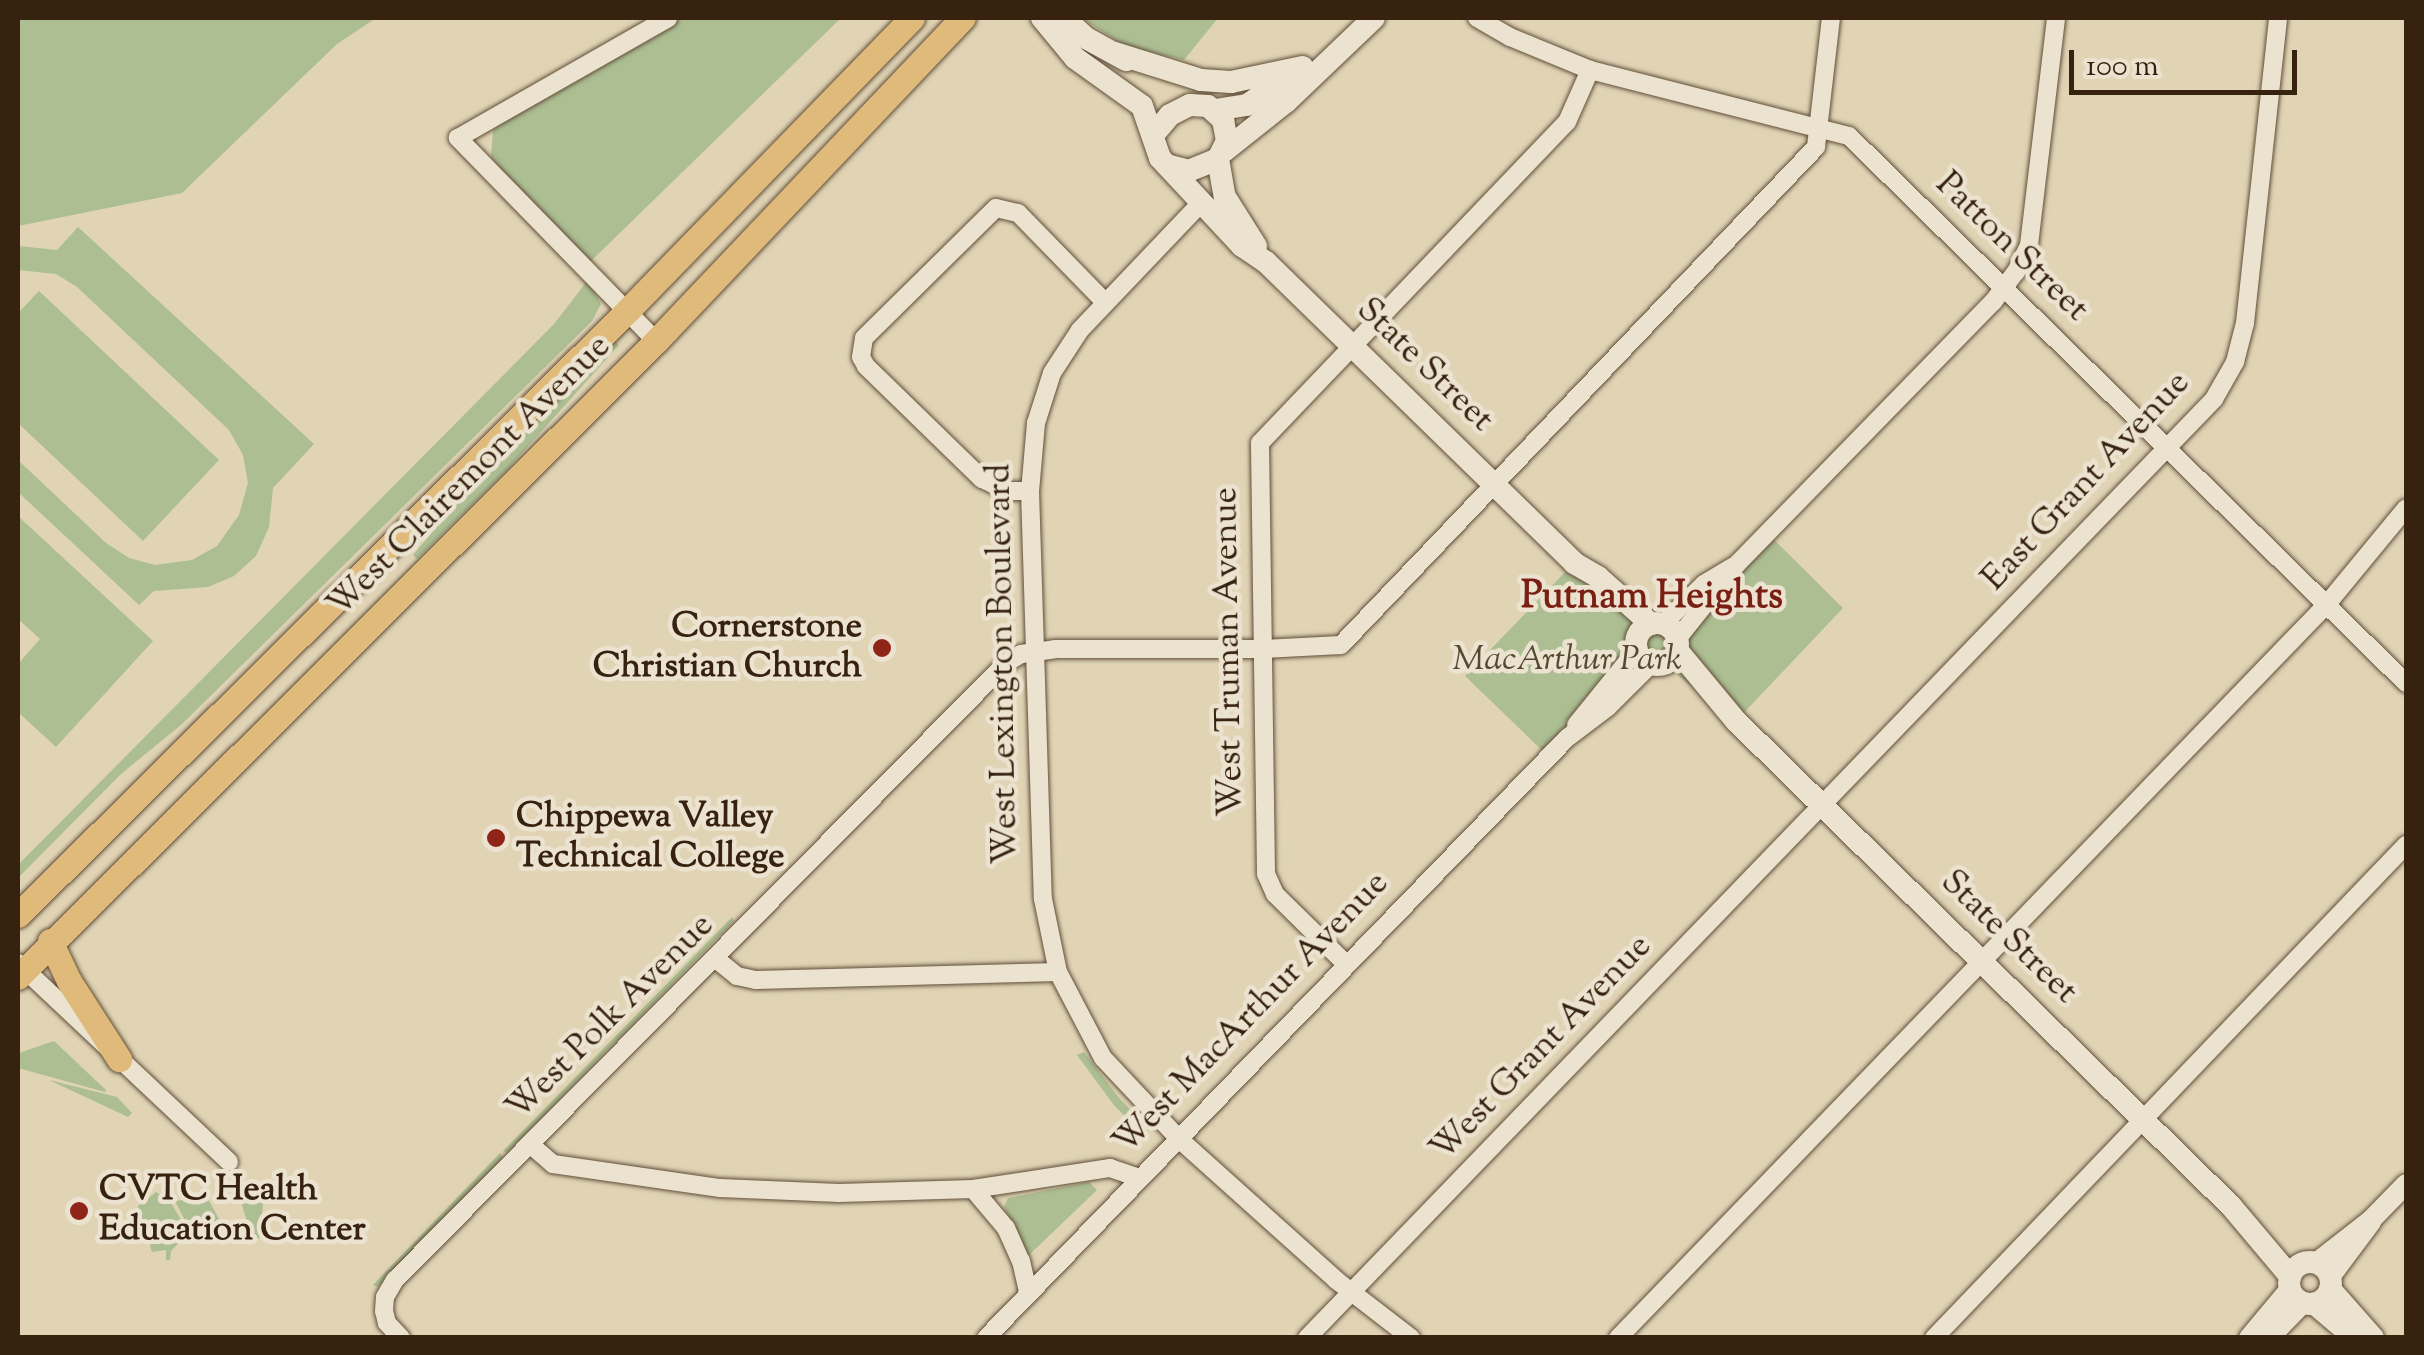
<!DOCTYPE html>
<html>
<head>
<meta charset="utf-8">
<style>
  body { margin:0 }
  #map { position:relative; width:2424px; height:1355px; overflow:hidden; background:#e0d4b5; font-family:"Sorts Mill Goudy",serif }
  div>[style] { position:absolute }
  .green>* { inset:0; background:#acbe92 }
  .roads { filter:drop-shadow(0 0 2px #614e39) drop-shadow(0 0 2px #614e39) }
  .minor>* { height:18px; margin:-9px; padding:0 9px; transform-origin:9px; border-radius:9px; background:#ebe3cf }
  .tertiary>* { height:20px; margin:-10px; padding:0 10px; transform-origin:10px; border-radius:10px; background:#ebe3cf }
  .secondary>* { height:22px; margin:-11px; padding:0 11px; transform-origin:11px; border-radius:11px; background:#ebe3cf }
  .secondary>.ring { margin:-11px; padding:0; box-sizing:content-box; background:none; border:22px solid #ebe3cf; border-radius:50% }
  .primary>* { height:25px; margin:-12.5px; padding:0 12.5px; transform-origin:12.5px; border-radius:12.5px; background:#e0ba7a }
  .dots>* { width:28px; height:28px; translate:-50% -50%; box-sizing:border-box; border:5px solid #ebe3cf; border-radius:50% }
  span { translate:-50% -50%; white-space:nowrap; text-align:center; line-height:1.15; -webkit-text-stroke:9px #ebe3cf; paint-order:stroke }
  .street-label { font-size:35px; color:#372210 }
  .poi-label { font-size:35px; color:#372210; font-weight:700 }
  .right { translate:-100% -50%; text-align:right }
  .left { translate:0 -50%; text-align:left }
  .park-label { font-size:35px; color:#544930; font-style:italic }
  .neighbourhood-label { font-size:38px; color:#7a1f14; font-weight:700 }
  .frame { position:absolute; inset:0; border:20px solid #372210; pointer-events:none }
  .scale { position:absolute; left:2069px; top:50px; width:228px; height:45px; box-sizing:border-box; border:5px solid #372210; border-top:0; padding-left:12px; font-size:30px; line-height:35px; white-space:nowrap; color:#372210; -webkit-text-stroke:8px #ebe3cf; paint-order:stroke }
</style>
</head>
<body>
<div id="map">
  <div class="green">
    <div style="clip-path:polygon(18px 18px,376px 18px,337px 44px,182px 193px,18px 226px)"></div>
    <div style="clip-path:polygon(681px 18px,841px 18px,591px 261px,500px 169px,491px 156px,493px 131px,502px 120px)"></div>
    <div style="clip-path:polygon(1082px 18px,1218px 18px,1184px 60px,1125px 46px)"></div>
    <div style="clip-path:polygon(78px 227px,314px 444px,273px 488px,269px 527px,256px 556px,234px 576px,208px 587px,154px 591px,139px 605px,18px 492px,18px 460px,106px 543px,129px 558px,155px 565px,192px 560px,217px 546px,239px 515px,248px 483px,243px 455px,229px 430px,77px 287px,56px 274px,18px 270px,18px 246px,57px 250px)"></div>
    <div style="clip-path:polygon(588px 280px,601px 304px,592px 321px,181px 725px,121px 774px,18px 878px,18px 865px,554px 324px)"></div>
    <div style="clip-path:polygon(39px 291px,219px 460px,143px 541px,18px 423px,18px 313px)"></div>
    <div style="clip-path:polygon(615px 341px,619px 345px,505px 472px,417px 559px,413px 555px,485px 469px)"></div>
    <div style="clip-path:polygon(18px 516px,153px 641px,56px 747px,18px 712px,18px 664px,40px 639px,18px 619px)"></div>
    <div style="clip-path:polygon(1767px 533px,1843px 608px,1736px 721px,1671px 670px,1656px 666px,1549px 757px,1465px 676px,1574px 563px,1651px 623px)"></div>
    <div style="clip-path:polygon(732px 917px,734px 921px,507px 1153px,503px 1151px)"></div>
    <div style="clip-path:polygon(54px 1041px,106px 1090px,105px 1092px,18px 1068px,19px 1053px)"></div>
    <div style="clip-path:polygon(1084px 1052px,1119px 1098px,1150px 1130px,1142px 1134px,1113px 1104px,1077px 1055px)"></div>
    <div style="clip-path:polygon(49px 1080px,117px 1097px,132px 1113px,128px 1117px)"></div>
    <div style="clip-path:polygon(500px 1153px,503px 1158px,378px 1287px,373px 1285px)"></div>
    <div style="clip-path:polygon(1089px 1182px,1097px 1190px,1028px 1256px,1004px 1207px,1008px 1198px)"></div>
    <div style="clip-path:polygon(253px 1188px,257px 1188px,263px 1203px,260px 1238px,252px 1238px,242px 1205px)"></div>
    <div style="clip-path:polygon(156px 1192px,169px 1200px,185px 1226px,187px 1234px,171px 1251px,170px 1260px,166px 1260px,166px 1250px,152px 1252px,138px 1206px)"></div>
    <div style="clip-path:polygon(207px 1197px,219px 1219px,208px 1229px,191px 1232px,175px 1201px)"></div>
  </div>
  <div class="roads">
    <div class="minor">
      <div style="left:1477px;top:18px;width:38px;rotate:30deg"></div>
      <div style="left:1510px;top:37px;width:87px;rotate:22.4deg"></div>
      <div style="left:1590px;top:70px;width:267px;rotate:14.3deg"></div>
      <div style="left:1849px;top:136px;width:781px;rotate:44.48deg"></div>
      <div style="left:1200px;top:204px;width:174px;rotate:133.6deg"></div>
      <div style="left:1080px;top:330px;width:51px;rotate:123.1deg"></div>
      <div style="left:1052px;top:373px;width:52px;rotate:107.7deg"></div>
      <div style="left:1036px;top:423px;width:68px;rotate:95deg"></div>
      <div style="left:1030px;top:491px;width:408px;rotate:88.2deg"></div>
      <div style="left:1043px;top:899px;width:75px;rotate:78.4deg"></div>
      <div style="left:1058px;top:972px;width:97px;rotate:62.4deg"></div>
      <div style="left:1103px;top:1058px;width:110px;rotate:46.8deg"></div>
      <div style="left:1178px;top:1138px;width:212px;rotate:41.9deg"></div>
      <div style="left:1336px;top:1280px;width:95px;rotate:37.7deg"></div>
      <div style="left:656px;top:341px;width:284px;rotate:-134.3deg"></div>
      <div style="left:458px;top:138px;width:242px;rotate:-29.7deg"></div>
      <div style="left:1030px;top:491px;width:23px;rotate:180deg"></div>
      <div style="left:1007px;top:491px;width:28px;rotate:-154deg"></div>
      <div style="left:982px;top:479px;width:162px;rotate:-135.8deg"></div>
      <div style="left:866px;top:366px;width:10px;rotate:-119deg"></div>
      <div style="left:861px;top:357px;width:19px;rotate:-81deg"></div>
      <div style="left:864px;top:338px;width:185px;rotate:-44.6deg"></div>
      <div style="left:996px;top:208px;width:23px;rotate:13deg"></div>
      <div style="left:1018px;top:213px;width:124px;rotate:45.7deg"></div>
      <div style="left:1664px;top:623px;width:56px;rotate:-44.3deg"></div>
      <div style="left:1704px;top:584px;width:33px;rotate:-31deg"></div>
      <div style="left:1678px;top:638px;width:95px;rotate:-51.4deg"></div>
      <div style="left:1737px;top:564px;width:366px;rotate:-45.7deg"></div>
      <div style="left:1993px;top:302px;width:38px;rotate:-53deg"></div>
      <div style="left:2016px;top:272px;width:30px;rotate:-64deg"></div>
      <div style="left:2029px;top:245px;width:229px;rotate:-83.2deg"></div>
      <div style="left:1576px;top:725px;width:95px;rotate:-51deg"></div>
      <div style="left:716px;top:959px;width:27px;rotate:39deg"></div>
      <div style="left:737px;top:976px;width:19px;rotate:12deg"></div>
      <div style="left:756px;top:980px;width:302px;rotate:-1.5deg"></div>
      <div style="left:18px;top:963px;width:290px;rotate:43.3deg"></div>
      <div style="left:1346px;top:964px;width:100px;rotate:-135.4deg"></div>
      <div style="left:1275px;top:894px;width:22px;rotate:-114deg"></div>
      <div style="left:1266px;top:874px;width:431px;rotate:-90.8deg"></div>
      <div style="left:1260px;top:443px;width:444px;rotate:-46.3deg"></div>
      <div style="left:1567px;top:122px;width:57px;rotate:-66.1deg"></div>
      <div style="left:531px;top:1145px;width:29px;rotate:41deg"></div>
      <div style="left:553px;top:1164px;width:169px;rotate:8.2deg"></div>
      <div style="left:720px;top:1188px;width:119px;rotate:2.4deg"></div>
      <div style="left:839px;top:1193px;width:134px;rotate:-1.7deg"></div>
      <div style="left:973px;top:1189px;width:139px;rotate:-8.7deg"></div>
      <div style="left:1110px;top:1168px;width:31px;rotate:19deg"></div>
      <div style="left:973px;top:1189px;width:51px;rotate:49.8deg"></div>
      <div style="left:1006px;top:1228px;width:36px;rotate:66deg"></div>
      <div style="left:1021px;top:1261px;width:31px;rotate:77deg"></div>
      <div style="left:401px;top:1338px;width:21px;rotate:-133deg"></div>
      <div style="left:387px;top:1323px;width:12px;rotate:-104deg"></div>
      <div style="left:384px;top:1311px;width:14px;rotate:-86deg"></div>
      <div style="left:385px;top:1297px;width:20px;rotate:-60deg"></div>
      <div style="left:395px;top:1280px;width:868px;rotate:-45.28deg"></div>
      <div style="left:1006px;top:663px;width:17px;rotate:-31deg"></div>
      <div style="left:1021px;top:654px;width:34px;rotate:-8deg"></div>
      <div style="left:1055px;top:649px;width:208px"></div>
      <div style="left:1263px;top:649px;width:78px;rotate:-2.9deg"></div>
      <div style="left:1341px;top:645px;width:688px;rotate:-46.35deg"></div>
      <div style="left:1816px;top:147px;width:130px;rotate:-83.4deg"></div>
      <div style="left:986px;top:1338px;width:835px;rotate:-45.92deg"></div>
      <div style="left:1567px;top:738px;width:51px;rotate:-37.1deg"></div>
      <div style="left:1608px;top:707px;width:59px;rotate:-45deg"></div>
      <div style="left:1307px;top:1338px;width:1306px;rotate:-45.99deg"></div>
      <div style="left:2214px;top:399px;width:43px;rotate:-60.4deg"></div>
      <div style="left:2235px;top:362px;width:40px;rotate:-75.6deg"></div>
      <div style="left:2245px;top:323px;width:307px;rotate:-83.8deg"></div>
      <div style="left:1618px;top:1338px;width:1021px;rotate:-45.99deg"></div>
      <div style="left:2327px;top:604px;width:124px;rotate:-50.5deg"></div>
      <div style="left:1934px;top:1338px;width:683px;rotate:-46.25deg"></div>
    </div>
    <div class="tertiary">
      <div style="left:2316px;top:1263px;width:70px;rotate:-38deg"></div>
      <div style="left:2371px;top:1220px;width:50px;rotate:-45.8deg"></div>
      <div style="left:2330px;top:1277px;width:69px;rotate:-53.3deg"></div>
      <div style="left:2249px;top:1338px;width:62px;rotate:-50.2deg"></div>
      <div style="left:2269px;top:1338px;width:49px;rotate:-45.8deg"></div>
    </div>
    <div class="secondary">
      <div style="left:1042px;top:18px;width:52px;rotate:50.5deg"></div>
      <div style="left:1075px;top:58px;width:82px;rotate:35.6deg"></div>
      <div style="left:1142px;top:106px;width:55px;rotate:70.9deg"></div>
      <div style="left:1160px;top:158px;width:120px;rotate:47deg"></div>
      <div style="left:1242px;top:246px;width:29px;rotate:34deg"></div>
      <div style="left:1266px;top:262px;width:431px;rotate:44.3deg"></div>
      <div style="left:1574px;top:563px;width:28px;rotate:30deg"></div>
      <div style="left:1598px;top:577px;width:71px;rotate:41.6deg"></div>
      <div style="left:1064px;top:18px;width:30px;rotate:42deg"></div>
      <div style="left:1086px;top:38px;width:46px;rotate:28.8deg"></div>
      <div style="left:1115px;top:53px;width:90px;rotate:17.4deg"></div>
      <div style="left:1201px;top:80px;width:30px;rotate:4deg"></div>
      <div style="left:1231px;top:82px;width:73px;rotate:-11.9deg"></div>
      <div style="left:1215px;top:110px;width:32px;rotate:-9deg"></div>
      <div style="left:1247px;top:105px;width:55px;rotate:-34.6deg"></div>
      <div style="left:1154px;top:134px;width:25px;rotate:-50deg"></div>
      <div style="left:1170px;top:115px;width:22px;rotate:-27deg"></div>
      <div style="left:1190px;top:105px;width:18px;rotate:3deg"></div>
      <div style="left:1208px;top:106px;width:21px;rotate:43deg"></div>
      <div style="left:1223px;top:120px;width:21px;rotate:79deg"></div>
      <div style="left:1227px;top:141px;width:20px;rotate:117deg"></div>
      <div style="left:1218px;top:159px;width:31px;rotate:158deg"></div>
      <div style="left:1189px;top:171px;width:23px;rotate:-165deg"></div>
      <div style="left:1223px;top:152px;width:82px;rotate:-38.6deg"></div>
      <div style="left:1287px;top:101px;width:120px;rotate:-43.7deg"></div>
      <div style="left:1218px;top:159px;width:39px;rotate:80deg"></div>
      <div style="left:1225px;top:197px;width:58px;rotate:57.7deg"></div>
      <div class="ring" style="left:1636px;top:623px;width:20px;height:20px"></div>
      <div style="left:1677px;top:650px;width:92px;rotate:50.3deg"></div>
      <div style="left:1736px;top:721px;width:693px;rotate:44.42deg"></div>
      <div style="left:2231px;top:1206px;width:92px;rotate:49.9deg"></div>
      <div class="ring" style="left:2289px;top:1262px;width:20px;height:20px"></div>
      <div style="left:2330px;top:1289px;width:65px;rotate:48.7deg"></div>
      <div style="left:2315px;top:1304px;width:52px;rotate:40.4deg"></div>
    </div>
    <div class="primary">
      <div style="left:18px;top:915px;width:858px;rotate:-44.76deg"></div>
      <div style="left:627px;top:311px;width:409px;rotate:-45.8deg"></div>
      <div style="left:50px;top:941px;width:44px;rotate:64.6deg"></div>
      <div style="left:69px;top:981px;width:93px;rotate:57.3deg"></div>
      <div style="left:18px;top:977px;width:901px;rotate:-44.91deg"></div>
      <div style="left:656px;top:341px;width:446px;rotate:-46.5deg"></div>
    </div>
  </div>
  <div class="dots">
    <div style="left:882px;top:648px;background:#8f2418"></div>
    <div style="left:496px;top:838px;background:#8f2418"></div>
    <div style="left:79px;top:1211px;background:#8f2418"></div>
  </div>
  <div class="street-label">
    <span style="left:2011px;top:248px;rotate:44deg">Patton Street</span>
    <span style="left:1424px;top:366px;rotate:44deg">State Street</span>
    <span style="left:470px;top:477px;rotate:-45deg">West Clairemont Avenue</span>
    <span style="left:2087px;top:482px;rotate:-47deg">East Grant Avenue</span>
    <span style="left:1230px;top:652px;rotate:-91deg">West Truman Avenue</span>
    <span style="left:1004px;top:664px;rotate:-91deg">West Lexington Boulevard</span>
    <span style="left:2008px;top:938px;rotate:44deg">State Street</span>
    <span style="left:1252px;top:1014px;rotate:-46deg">West MacArthur Avenue</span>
    <span style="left:611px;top:1018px;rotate:-45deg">West Polk Avenue</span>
    <span style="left:1542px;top:1049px;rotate:-46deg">West Grant Avenue</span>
  </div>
  <div class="poi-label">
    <span class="right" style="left:862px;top:648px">Cornerstone<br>Christian Church</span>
    <span class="left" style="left:516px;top:838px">Chippewa Valley<br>Technical College</span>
    <span class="left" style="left:99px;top:1211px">CVTC Health<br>Education Center</span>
  </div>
  <div class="park-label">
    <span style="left:1567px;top:661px">MacArthur Park</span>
  </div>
  <div class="neighbourhood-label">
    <span style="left:1652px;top:599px">Putnam Heights</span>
  </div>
  <div class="frame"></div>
  <div class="scale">100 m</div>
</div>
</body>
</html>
